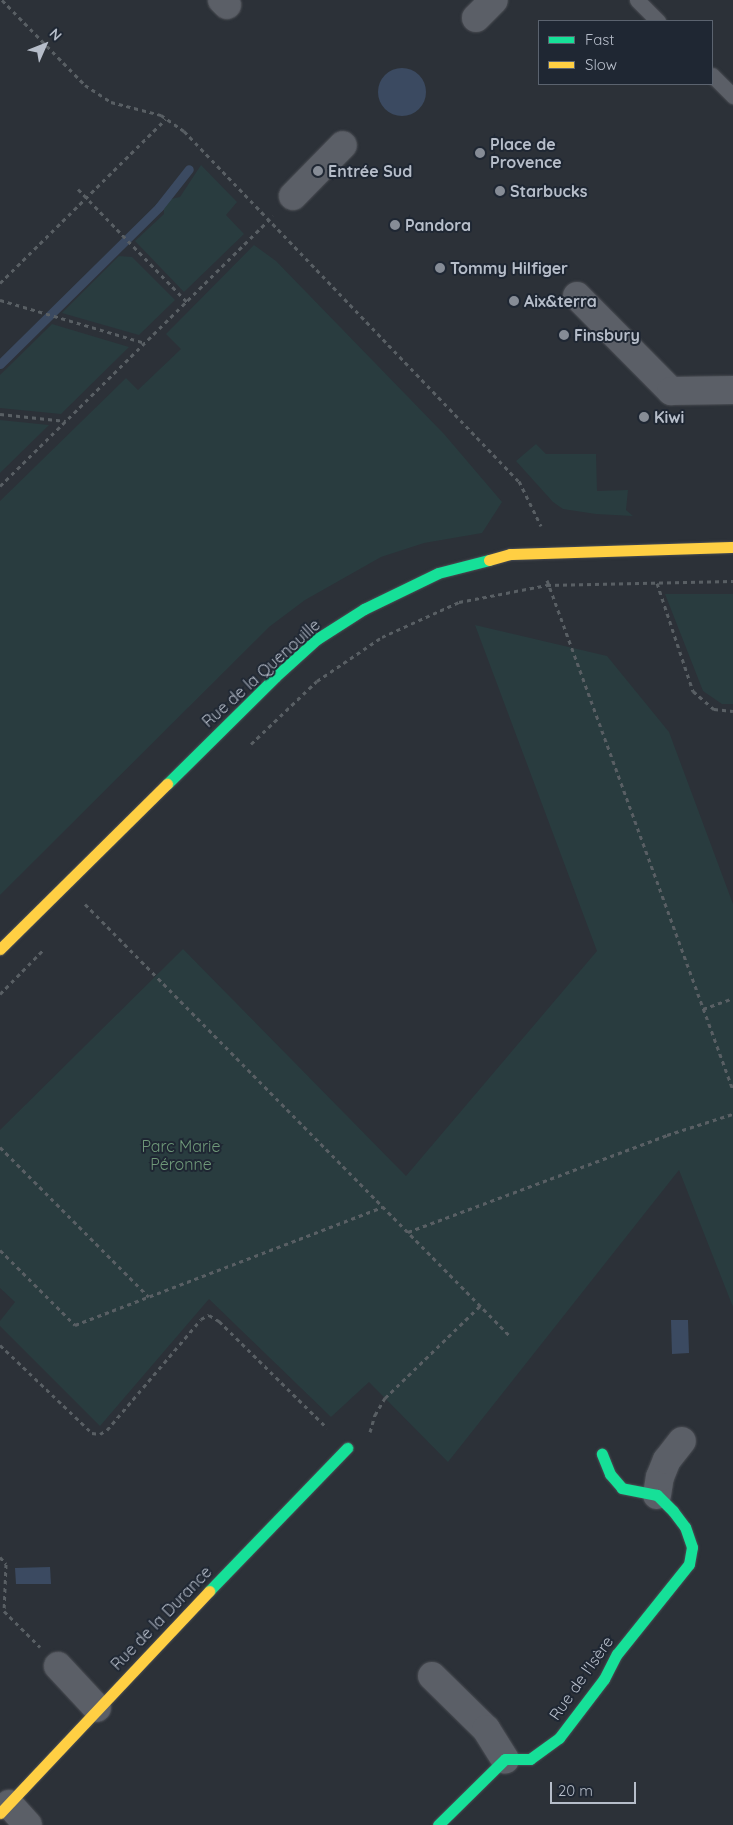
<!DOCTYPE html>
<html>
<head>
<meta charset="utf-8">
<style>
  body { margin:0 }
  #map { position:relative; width:733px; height:1825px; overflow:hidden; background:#2c3138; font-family:Quicksand,sans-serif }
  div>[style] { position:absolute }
  .green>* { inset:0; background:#293c3f }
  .water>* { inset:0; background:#3b4a61 }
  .round { border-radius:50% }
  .stream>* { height:9px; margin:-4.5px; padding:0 4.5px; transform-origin:4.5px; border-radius:4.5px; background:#3b4a61 }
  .path>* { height:3px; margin-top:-1.5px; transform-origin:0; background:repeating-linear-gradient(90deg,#595f64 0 4px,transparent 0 8px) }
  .roads { filter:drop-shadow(0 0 1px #4a4d53) drop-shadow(0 0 1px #4a4d53) }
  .lane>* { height:15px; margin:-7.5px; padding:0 7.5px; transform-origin:7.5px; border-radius:7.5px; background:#5b5f67 }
  .street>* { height:28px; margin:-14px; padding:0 14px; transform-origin:14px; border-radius:14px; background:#5b5f67 }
  .fast>* { height:11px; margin:-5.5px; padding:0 5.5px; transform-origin:5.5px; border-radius:5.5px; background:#16e098 }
  .slow>* { height:11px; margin:-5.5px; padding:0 5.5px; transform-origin:5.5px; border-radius:5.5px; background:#ffcf43 }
  .dots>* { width:14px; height:14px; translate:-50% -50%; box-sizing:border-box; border:2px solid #1f2733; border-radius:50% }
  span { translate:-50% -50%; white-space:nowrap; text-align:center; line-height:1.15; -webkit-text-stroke:4px #1f2733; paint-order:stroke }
  .poi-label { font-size:16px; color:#b6bdc9; font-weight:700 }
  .left { translate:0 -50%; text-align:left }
  .street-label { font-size:16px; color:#b6bdc9 }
  .park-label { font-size:16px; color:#6f9879 }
  .legend { position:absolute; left:538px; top:20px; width:175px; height:65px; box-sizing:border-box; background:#1f2733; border:1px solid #5b636f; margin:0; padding:6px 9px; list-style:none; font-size:15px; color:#b6bdc9 }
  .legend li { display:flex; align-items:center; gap:10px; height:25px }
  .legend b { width:25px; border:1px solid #5b636f }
  .north { position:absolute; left:20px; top:20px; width:50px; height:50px; -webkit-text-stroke:4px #1f2733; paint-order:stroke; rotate:46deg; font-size:14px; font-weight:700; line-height:20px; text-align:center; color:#b6bdc9 }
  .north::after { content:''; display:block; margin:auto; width:18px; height:22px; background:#b6bdc9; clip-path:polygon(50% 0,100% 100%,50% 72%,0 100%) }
  .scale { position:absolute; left:550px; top:1782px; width:86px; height:22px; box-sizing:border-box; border:2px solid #b6bdc9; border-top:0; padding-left:6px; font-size:15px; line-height:18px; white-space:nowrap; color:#b6bdc9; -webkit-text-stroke:4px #1f2733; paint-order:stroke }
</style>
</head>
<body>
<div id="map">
  <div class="green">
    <div style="clip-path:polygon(201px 165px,237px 202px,226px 215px,244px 234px,184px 292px,135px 241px,164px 214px,164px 207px,171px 199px,180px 197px)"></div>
    <div style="clip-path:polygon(254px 245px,276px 261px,444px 434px,502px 502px,482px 533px,424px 543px,381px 557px,305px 600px,269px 627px,0 895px,0 501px,126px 378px,138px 390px,181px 349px,166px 334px)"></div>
    <div style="clip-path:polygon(119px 256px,132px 257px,175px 300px,139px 335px,62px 313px)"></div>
    <div style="clip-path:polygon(52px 324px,129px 347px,61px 414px,0 408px,0 375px)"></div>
    <div style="clip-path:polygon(0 420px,49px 425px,0 473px)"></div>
    <div style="clip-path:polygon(536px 444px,546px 454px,596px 454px,597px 491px,628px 490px,626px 510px,633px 516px,596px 514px,563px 509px,553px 502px,516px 461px)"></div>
    <div style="clip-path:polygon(665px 594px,733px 594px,733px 704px,722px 704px,703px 691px)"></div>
    <div style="clip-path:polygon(475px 625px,607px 656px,669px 732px,733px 904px,733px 1307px,679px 1170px,448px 1462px,369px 1382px,331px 1417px,209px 1299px,100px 1426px,0 1326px,0 1321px,15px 1302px,0 1288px,0 1130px,183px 949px,406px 1176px,597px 951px)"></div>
  </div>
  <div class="water">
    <div class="round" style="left:378px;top:68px;width:48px;height:48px"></div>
    <div style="clip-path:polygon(671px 1320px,688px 1320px,689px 1353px,672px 1354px)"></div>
    <div style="clip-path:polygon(50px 1567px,51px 1584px,16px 1584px,15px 1568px)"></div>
  </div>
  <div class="stream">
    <div style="left:0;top:364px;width:223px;rotate:-44.6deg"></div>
    <div style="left:159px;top:207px;width:48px;rotate:-51.7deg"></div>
  </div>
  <div class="path">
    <div style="left:2px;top:0;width:119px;rotate:45.7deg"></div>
    <div style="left:85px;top:85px;width:31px;rotate:33deg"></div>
    <div style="left:111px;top:102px;width:52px;rotate:14.6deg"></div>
    <div style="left:161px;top:115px;width:28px;rotate:35deg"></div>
    <div style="left:184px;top:131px;width:484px;rotate:46.3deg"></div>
    <div style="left:519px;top:481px;width:50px;rotate:63.9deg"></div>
    <div style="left:78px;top:189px;width:157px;rotate:46deg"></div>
    <div style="left:0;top:283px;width:233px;rotate:-44.7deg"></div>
    <div style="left:0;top:300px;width:151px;rotate:16.5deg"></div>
    <div style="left:0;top:414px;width:66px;rotate:6.1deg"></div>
    <div style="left:0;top:486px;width:384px;rotate:-44.7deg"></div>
    <div style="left:547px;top:580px;width:543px;rotate:69.96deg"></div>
    <div style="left:657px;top:583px;width:114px;rotate:71.6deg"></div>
    <div style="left:693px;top:691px;width:28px;rotate:41deg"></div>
    <div style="left:714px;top:709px;width:19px;rotate:6deg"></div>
    <div style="left:251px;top:744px;width:91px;rotate:-43.7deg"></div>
    <div style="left:317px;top:681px;width:78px;rotate:-34.1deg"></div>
    <div style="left:382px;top:637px;width:85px;rotate:-24.4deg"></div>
    <div style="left:459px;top:602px;width:90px;rotate:-10.9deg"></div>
    <div style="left:547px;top:585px;width:186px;rotate:-1.2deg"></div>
    <div style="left:85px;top:904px;width:607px;rotate:45.47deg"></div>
    <div style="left:0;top:994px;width:63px;rotate:-45.6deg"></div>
    <div style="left:703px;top:1009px;width:32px;rotate:-20deg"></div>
    <div style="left:0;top:1147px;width:211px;rotate:45.2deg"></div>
    <div style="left:408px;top:1232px;width:277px;rotate:-20.5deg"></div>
    <div style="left:667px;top:1135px;width:69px;rotate:-17.7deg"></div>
    <div style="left:0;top:1250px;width:106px;rotate:45deg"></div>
    <div style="left:75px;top:1325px;width:330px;rotate:-21deg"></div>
    <div style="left:0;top:1345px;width:127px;rotate:43.7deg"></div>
    <div style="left:92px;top:1433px;width:8px;rotate:7deg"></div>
    <div style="left:100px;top:1434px;width:8px;rotate:-30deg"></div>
    <div style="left:107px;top:1430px;width:145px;rotate:-49.7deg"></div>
    <div style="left:201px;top:1319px;width:9px;rotate:-27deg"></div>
    <div style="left:209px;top:1315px;width:12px;rotate:31deg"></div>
    <div style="left:219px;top:1321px;width:152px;rotate:44.7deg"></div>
    <div style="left:370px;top:1432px;width:18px;rotate:-74deg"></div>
    <div style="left:375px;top:1415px;width:20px;rotate:-60deg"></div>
    <div style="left:385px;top:1398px;width:132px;rotate:-44.1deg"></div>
    <div style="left:0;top:1557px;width:9px;rotate:49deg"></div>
    <div style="left:6px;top:1564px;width:47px;rotate:92.4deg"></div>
    <div style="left:4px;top:1611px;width:51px;rotate:45deg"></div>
  </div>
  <div class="roads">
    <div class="lane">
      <div style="left:637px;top:0;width:30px;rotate:45deg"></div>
      <div style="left:712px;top:75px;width:30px;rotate:45deg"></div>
    </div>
    <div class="street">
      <div style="left:222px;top:0;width:7px;rotate:45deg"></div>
      <div style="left:476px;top:18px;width:25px;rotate:-45deg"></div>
      <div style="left:293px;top:196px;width:71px;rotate:-45.6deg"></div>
      <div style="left:577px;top:296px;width:134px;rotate:45.3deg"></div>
      <div style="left:671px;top:391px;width:62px;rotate:-0.9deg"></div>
      <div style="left:657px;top:1495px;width:18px;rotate:-81deg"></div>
      <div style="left:660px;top:1477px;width:18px;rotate:-68deg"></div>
      <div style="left:667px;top:1460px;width:24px;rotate:-52deg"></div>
      <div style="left:58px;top:1666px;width:57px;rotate:47.1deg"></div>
      <div style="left:432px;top:1676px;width:76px;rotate:44.5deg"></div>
      <div style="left:486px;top:1729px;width:36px;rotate:58deg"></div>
      <div style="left:9px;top:1804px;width:28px;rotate:48deg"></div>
    </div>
    <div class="fast">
      <div style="left:167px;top:784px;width:152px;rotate:-44.7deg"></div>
      <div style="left:275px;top:677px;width:57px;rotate:-42.1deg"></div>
      <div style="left:317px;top:639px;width:56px;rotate:-32.6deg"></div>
      <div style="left:364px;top:609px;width:82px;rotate:-25.9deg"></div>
      <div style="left:438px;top:573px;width:53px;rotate:-14.3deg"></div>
      <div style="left:209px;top:1591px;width:199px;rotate:-46deg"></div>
      <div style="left:438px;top:1825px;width:94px;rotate:-44.6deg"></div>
      <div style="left:505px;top:1759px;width:25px"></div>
      <div style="left:530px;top:1759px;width:36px;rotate:-36deg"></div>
      <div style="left:559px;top:1738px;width:74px;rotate:-52.7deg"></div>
      <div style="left:604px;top:1679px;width:28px;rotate:-63deg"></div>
      <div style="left:617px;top:1654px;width:115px;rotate:-51.3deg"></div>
      <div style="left:689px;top:1564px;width:17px;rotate:-80deg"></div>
      <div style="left:692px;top:1547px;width:21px;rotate:-109deg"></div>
      <div style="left:685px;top:1527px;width:20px;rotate:-127deg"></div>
      <div style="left:673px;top:1511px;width:23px;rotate:-135deg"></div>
      <div style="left:657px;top:1495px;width:36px;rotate:-169deg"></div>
      <div style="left:622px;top:1488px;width:18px;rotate:-131deg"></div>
      <div style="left:610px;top:1474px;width:22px;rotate:-112deg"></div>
    </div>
    <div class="slow">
      <div style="left:489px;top:560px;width:22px;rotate:-16deg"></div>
      <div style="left:510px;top:554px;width:223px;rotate:-1.8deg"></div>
      <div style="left:0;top:949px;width:235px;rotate:-44.7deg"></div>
      <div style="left:0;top:1813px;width:305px;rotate:-46.7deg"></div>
    </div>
  </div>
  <div class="dots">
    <div style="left:480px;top:153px;background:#868c96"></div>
    <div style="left:318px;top:171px;background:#868c96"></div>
    <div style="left:500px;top:191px;background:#868c96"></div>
    <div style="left:395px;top:225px;background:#868c96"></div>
    <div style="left:440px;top:268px;background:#868c96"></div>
    <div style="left:514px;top:301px;background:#868c96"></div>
    <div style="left:564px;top:335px;background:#868c96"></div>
    <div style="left:644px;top:417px;background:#868c96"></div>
  </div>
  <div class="poi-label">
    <span class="left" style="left:490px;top:153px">Place de<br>Provence</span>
    <span class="left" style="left:328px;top:171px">Entrée Sud</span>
    <span class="left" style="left:510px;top:191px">Starbucks</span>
    <span class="left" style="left:405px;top:225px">Pandora</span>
    <span class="left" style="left:450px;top:268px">Tommy Hilfiger</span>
    <span class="left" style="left:524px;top:301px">Aix&amp;terra</span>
    <span class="left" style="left:574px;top:335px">Finsbury</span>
    <span class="left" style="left:654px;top:417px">Kiwi</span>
  </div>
  <div class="street-label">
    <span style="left:261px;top:673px;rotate:-42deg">Rue de la Quenouille</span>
    <span style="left:161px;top:1618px;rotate:-46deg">Rue de la Durance</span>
    <span style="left:581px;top:1678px;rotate:-55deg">Rue de l'Isère</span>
  </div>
  <div class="park-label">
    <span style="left:181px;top:1155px">Parc Marie<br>Péronne</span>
  </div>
  <ul class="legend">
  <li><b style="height:6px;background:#16e098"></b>Fast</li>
  <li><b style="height:6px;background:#ffcf43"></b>Slow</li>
  </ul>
  <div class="north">N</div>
  <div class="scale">20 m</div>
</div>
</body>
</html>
